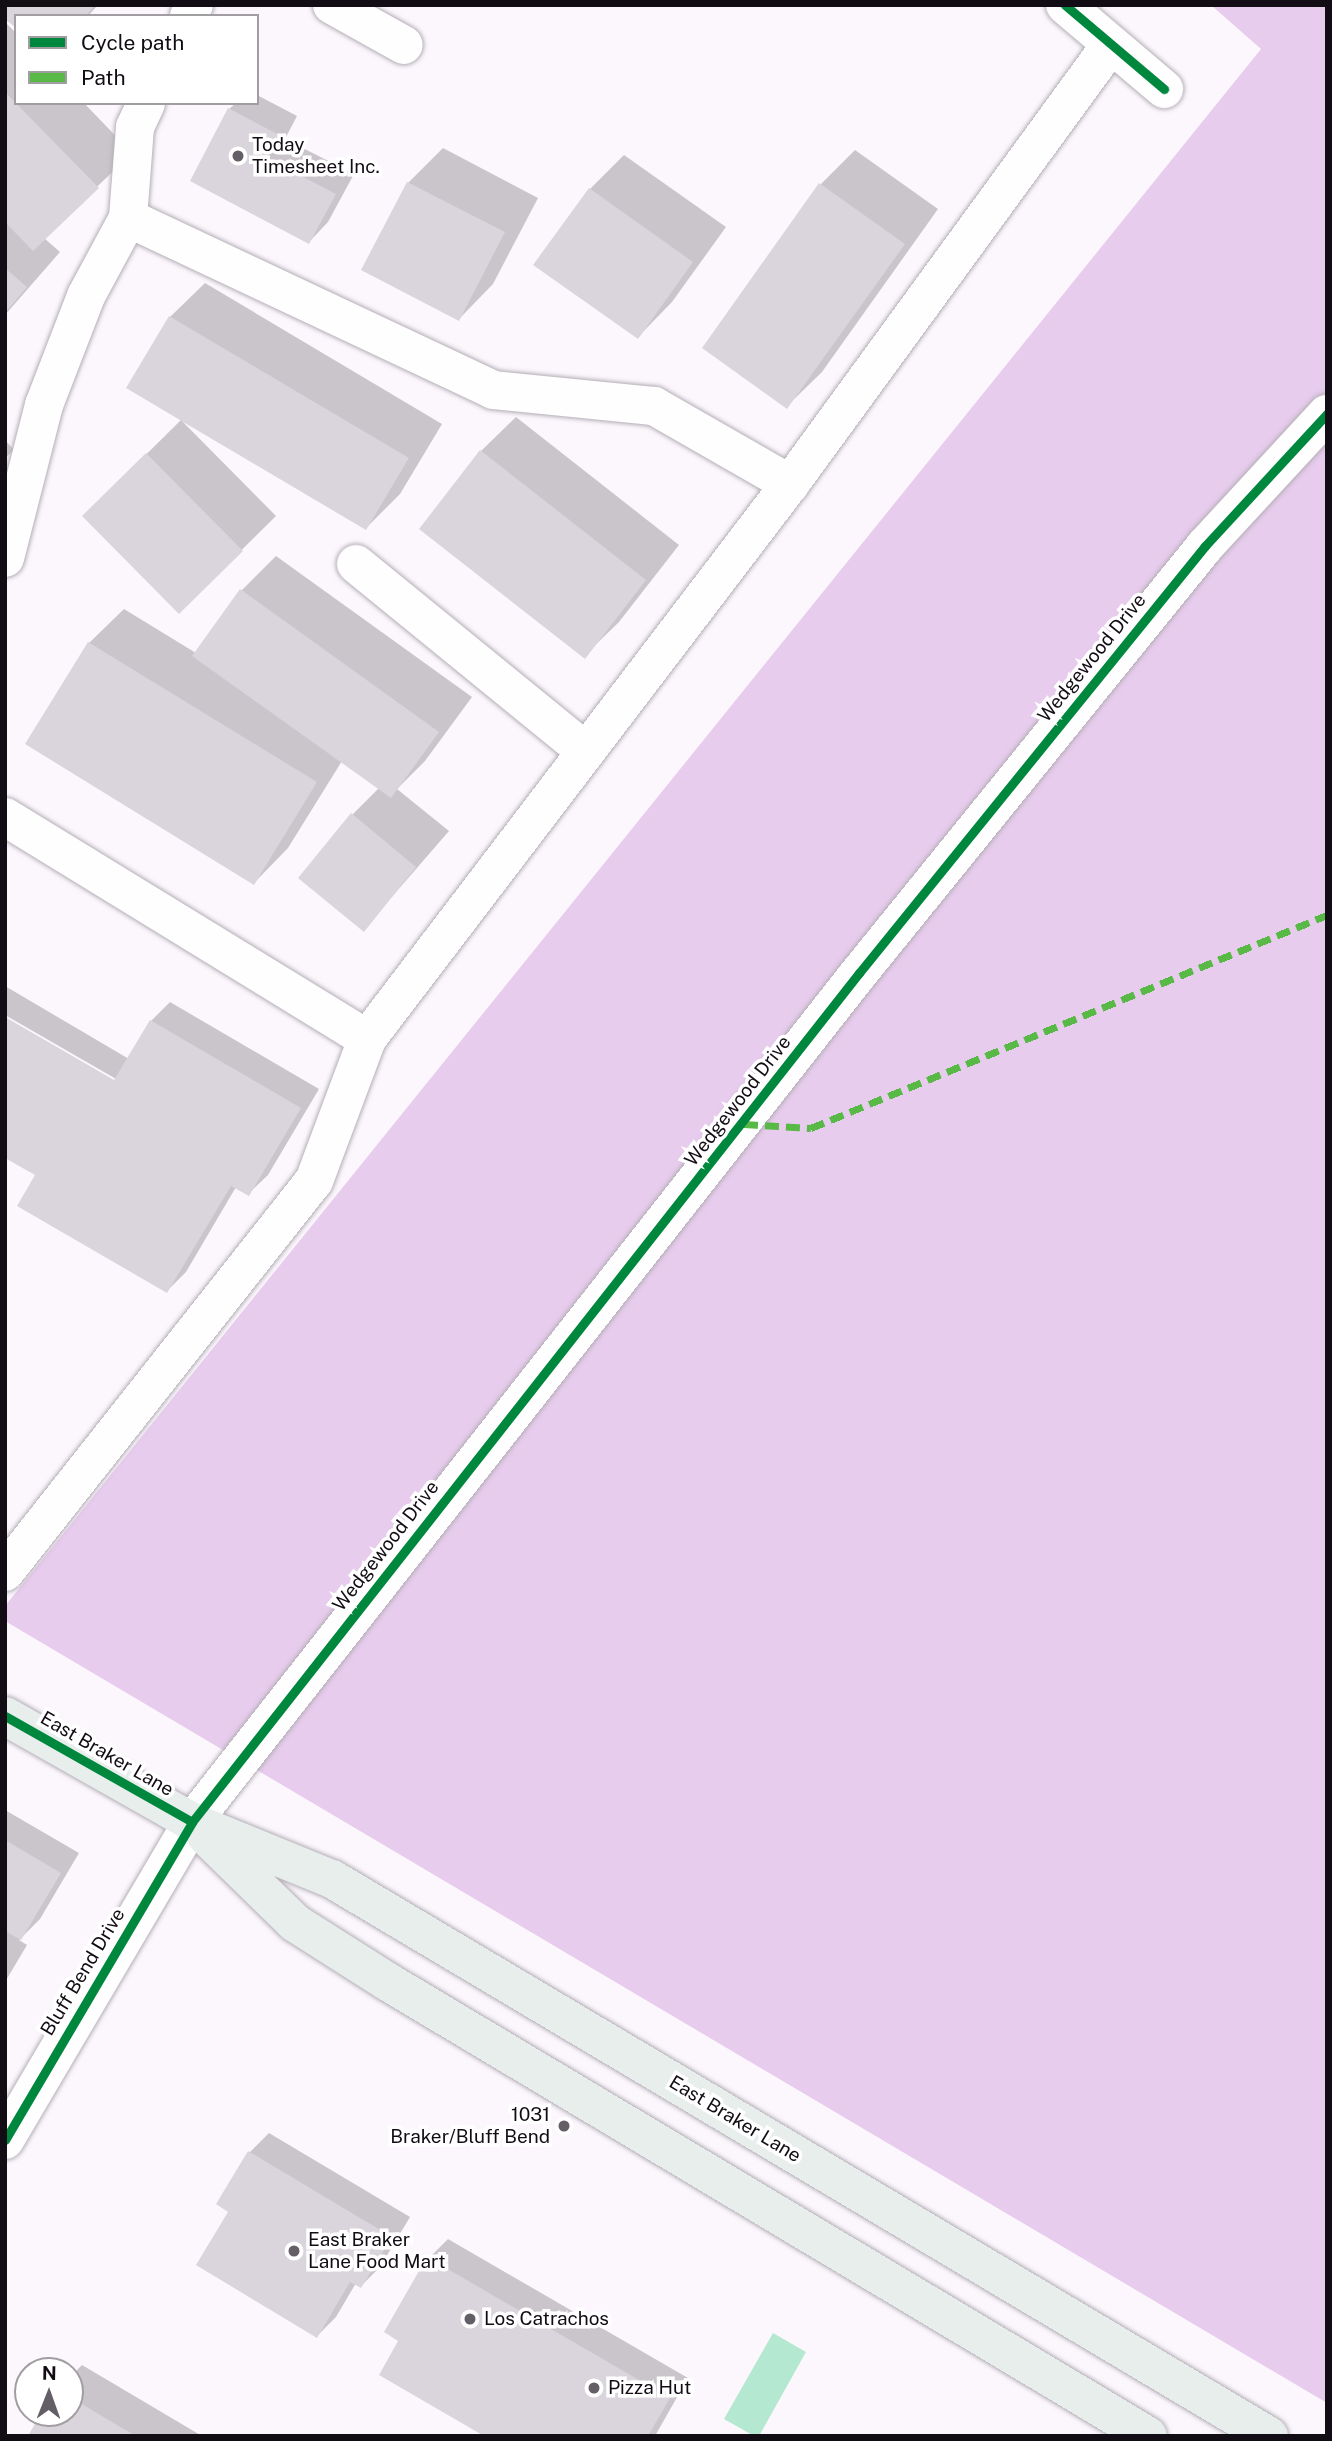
<!DOCTYPE html>
<html>
<head>
<meta charset="utf-8">
<style>
  body { margin:0 }
  #map { position:relative; width:1332px; height:2441px; overflow:hidden; background:#fcf7fd; font-family:"Public Sans",sans-serif }
  div>[style] { position:absolute }
  .forest>* { inset:0; background:#e7cced }
  .water>* { inset:0; background:#b5e8d0 }
  .shadow>* { inset:0; background:#0003 }
  .building>* { inset:0; background:#dad4dc }
  .roads { filter:drop-shadow(0 0 2px #b4aeb6) drop-shadow(0 0 2px #b4aeb6) }
  .minor>* { height:38px; margin:-19px; padding:0 19px; transform-origin:19px; border-radius:19px; background:#fffeff }
  .major>* { height:38px; margin:-19px; padding:0 19px; transform-origin:19px; border-radius:19px; background:#e8eeec }
  .quiet>* { height:7px; margin-top:-3.5px; transform-origin:0; background:repeating-linear-gradient(90deg,#58b947 0 14px,transparent 0 21px) }
  .cycleway>* { height:9px; margin:-4.5px; padding:0 4.5px; transform-origin:4.5px; border-radius:4.5px; background:#00873e }
  .dots>* { width:19px; height:19px; translate:-50% -50%; box-sizing:border-box; border:4px solid #fff; border-radius:50% }
  span { translate:-50% -50%; white-space:nowrap; text-align:center; line-height:1.15; -webkit-text-stroke:7px #fff; paint-order:stroke }
  .poi-label { font-size:19px; color:#120c14 }
  .left { translate:0 -50%; text-align:left }
  .right { translate:-100% -50%; text-align:right }
  .street-label { font-size:19px; color:#120c14 }
  .frame { position:absolute; inset:0; border:7px solid #120c14; pointer-events:none }
  .legend { position:absolute; left:14px; top:14px; width:245px; height:91px; box-sizing:border-box; background:#fff; border:2px solid #a09ea1; margin:0; padding:9px 12px; list-style:none; font-size:21px; color:#120c14 }
  .legend li { display:flex; align-items:center; gap:14px; height:35px }
  .legend b { width:35px; border:2px solid #a09ea1 }
  .north { position:absolute; left:14px; top:2357px; width:70px; height:70px; box-sizing:border-box; background:#fff; border:2px solid #a09ea1; border-radius:50%; rotate:1deg; font-size:19px; font-weight:700; line-height:28px; text-align:center; color:#120c14 }
  .north::after { content:''; display:block; margin:auto; width:24px; height:32px; background:#645e66; clip-path:polygon(50% 0,100% 100%,50% 72%,0 100%) }
</style>
</head>
<body>
<div id="map">
  <div class="forest">
    <div style="clip-path:polygon(1211px 5px,1327px 5px,1327px 2403px,5px 1621px,5px 1606px,1261px 49px)"></div>
  </div>
  <div class="water">
    <div style="clip-path:polygon(773px 2333px,806px 2352px,759px 2436px,754px 2436px,724px 2419px)"></div>
  </div>
  <div class="shadow">
    <div style="clip-path:polygon(5px 5px,98px 5px,88px 16px,16px 16px)"></div>
    <div style="clip-path:polygon(5px 22px,16px 33px,16px 103px,84px 103px,132px 153px,44px 238px,60px 252px,5px 315px)"></div>
    <div style="clip-path:polygon(257px 95px,297px 116px,285px 139px,354px 174px,328px 222px,309px 242px,229px 109px,236px 103px,257px 103px)"></div>
    <div style="clip-path:polygon(443px 148px,538px 198px,493px 284px,459px 319px,408px 183px)"></div>
    <div style="clip-path:polygon(855px 150px,938px 209px,822px 372px,787px 406px,821px 184px)"></div>
    <div style="clip-path:polygon(624px 155px,726px 227px,672px 302px,638px 337px,590px 189px)"></div>
    <div style="clip-path:polygon(205px 283px,442px 424px,400px 494px,366px 528px,182px 421px,276px 516px,179px 612px,84px 516px,182px 419px,170px 317px)"></div>
    <div style="clip-path:polygon(516px 417px,679px 545px,619px 622px,584px 656px,481px 451px)"></div>
    <div style="clip-path:polygon(5px 440px,14px 450px,5px 458px)"></div>
    <div style="clip-path:polygon(276px 556px,472px 697px,425px 761px,397px 789px,449px 831px,364px 929px,352px 815px,379px 788px,342px 761px,288px 848px,254px 883px,89px 643px,124px 609px,196px 653px,241px 591px)"></div>
    <div style="clip-path:polygon(5px 986px,129px 1059px,151px 1021px,170px 1002px,319px 1089px,268px 1175px,248px 1194px,236px 1187px,186px 1272px,167px 1291px,123px 1083px,5px 1015px)"></div>
    <div style="clip-path:polygon(5px 1810px,79px 1853px,40px 1919px,19px 1940px,27px 1945px,5px 1982px)"></div>
    <div style="clip-path:polygon(269px 2133px,410px 2217px,380px 2267px,361px 2286px,356px 2283px,336px 2317px,317px 2336px,230px 2211px,250px 2152px)"></div>
    <div style="clip-path:polygon(448px 2239px,688px 2378px,655px 2436px,487px 2436px,401px 2340px,429px 2258px)"></div>
    <div style="clip-path:polygon(82px 2365px,202px 2436px,30px 2436px,43px 2413px,70px 2413px,70px 2377px)"></div>
  </div>
  <div class="building">
    <div style="clip-path:polygon(5px 5px,95px 5px,86px 16px,16px 16px,16px 28px,5px 19px)"></div>
    <div style="clip-path:polygon(5px 92px,99px 188px,33px 251px,5px 222px)"></div>
    <div style="clip-path:polygon(228px 108px,279px 135px,267px 158px,336px 194px,309px 244px,190px 181px)"></div>
    <div style="clip-path:polygon(407px 182px,505px 232px,459px 321px,361px 270px)"></div>
    <div style="clip-path:polygon(819px 183px,905px 244px,787px 409px,702px 348px)"></div>
    <div style="clip-path:polygon(589px 188px,693px 262px,638px 339px,533px 265px)"></div>
    <div style="clip-path:polygon(5px 268px,27px 287px,5px 313px)"></div>
    <div style="clip-path:polygon(169px 316px,409px 458px,366px 530px,126px 388px)"></div>
    <div style="clip-path:polygon(480px 450px,646px 580px,585px 659px,419px 529px)"></div>
    <div style="clip-path:polygon(146px 453px,243px 551px,179px 614px,82px 516px)"></div>
    <div style="clip-path:polygon(240px 589px,439px 732px,391px 798px,192px 656px)"></div>
    <div style="clip-path:polygon(88px 642px,317px 782px,254px 885px,25px 744px)"></div>
    <div style="clip-path:polygon(351px 813px,416px 867px,364px 932px,298px 878px)"></div>
    <div style="clip-path:polygon(5px 1017px,114px 1080px,150px 1020px,301px 1108px,249px 1196px,231px 1186px,167px 1293px,17px 1206px,35px 1175px,5px 1158px)"></div>
    <div style="clip-path:polygon(5px 1840px,61px 1873px,21px 1940px,5px 1931px)"></div>
    <div style="clip-path:polygon(248px 2151px,392px 2237px,361px 2288px,350px 2282px,317px 2338px,196px 2265px,228px 2212px,216px 2204px)"></div>
    <div style="clip-path:polygon(427px 2257px,670px 2398px,648px 2436px,484px 2436px,379px 2375px,398px 2341px,384px 2332px)"></div>
    <div style="clip-path:polygon(70px 2397px,122px 2428px,136px 2436px,28px 2436px,41px 2413px,70px 2413px)"></div>
  </div>
  <div class="roads">
    <div class="minor">
      <div style="left:332px;top:5px;width:82px;rotate:29.1deg"></div>
      <div style="left:1065px;top:5px;width:130px;rotate:40.3deg"></div>
      <div style="left:189px;top:16px;width:12px;rotate:-66deg"></div>
      <div style="left:128px;top:218px;width:403px;rotate:25.2deg"></div>
      <div style="left:493px;top:390px;width:162px;rotate:5.7deg"></div>
      <div style="left:654px;top:406px;width:157px;rotate:29.8deg"></div>
      <div style="left:5px;top:558px;width:158px;rotate:-75.7deg"></div>
      <div style="left:44px;top:405px;width:117px;rotate:-68.9deg"></div>
      <div style="left:86px;top:296px;width:89px;rotate:-61.7deg"></div>
      <div style="left:128px;top:218px;width:91px;rotate:-85.6deg"></div>
      <div style="left:135px;top:127px;width:26px;rotate:-65deg"></div>
      <div style="left:356px;top:564px;width:296px;rotate:39.2deg"></div>
      <div style="left:5px;top:817px;width:425px;rotate:31.5deg"></div>
      <div style="left:5px;top:1572px;width:498px;rotate:-51.7deg"></div>
      <div style="left:314px;top:1181px;width:152px;rotate:-69.5deg"></div>
      <div style="left:367px;top:1039px;width:698px;rotate:-52.69deg"></div>
      <div style="left:790px;top:484px;width:541px;rotate:-53.87deg"></div>
      <div style="left:5px;top:2140px;width:369px;rotate:-59.5deg"></div>
      <div style="left:192px;top:1822px;width:1080px;rotate:-51.85deg"></div>
      <div style="left:859px;top:973px;width:550px;rotate:-50.98deg"></div>
      <div style="left:1205px;top:546px;width:180px;rotate:-47.3deg"></div>
    </div>
    <div class="major">
      <div style="left:5px;top:1716px;width:215px;rotate:29.5deg"></div>
      <div style="left:192px;top:1822px;width:151px;rotate:22.2deg"></div>
      <div style="left:332px;top:1879px;width:1090px;rotate:30.73deg"></div>
      <div style="left:206px;top:1836px;width:124px;rotate:44.3deg"></div>
      <div style="left:295px;top:1923px;width:110px;rotate:32.4deg"></div>
      <div style="left:388px;top:1982px;width:885px;rotate:30.85deg"></div>
    </div>
  </div>
  <div class="quiet">
    <div style="left:744px;top:1124px;width:67px;rotate:3.4deg"></div>
    <div style="left:811px;top:1128px;width:558px;rotate:-22.43deg"></div>
  </div>
  <div class="cycleway">
    <div style="left:1065px;top:5px;width:130px;rotate:40.3deg"></div>
    <div style="left:5px;top:1716px;width:215px;rotate:29.5deg"></div>
    <div style="left:5px;top:2140px;width:369px;rotate:-59.5deg"></div>
    <div style="left:192px;top:1822px;width:1080px;rotate:-51.85deg"></div>
    <div style="left:859px;top:973px;width:550px;rotate:-50.98deg"></div>
    <div style="left:1205px;top:546px;width:180px;rotate:-47.3deg"></div>
  </div>
  <div class="dots">
    <div style="left:238px;top:156px;background:#645e66"></div>
    <div style="left:564px;top:2126px;background:#645e66"></div>
    <div style="left:294px;top:2251px;background:#645e66"></div>
    <div style="left:470px;top:2319px;background:#645e66"></div>
    <div style="left:594px;top:2388px;background:#645e66"></div>
  </div>
  <div class="poi-label">
    <span class="left" style="left:252px;top:156px">Today<br>Timesheet Inc.</span>
    <span class="right" style="left:550px;top:2126px">1031<br>Braker/Bluff Bend</span>
    <span class="left" style="left:308px;top:2251px">East Braker<br>Lane Food Mart</span>
    <span class="left" style="left:484px;top:2319px">Los Catrachos</span>
    <span class="left" style="left:608px;top:2388px">Pizza Hut</span>
  </div>
  <div class="street-label">
    <span style="left:1092px;top:658px;rotate:-51deg">Wedgewood Drive</span>
    <span style="left:738px;top:1101px;rotate:-52deg">Wedgewood Drive</span>
    <span style="left:386px;top:1546px;rotate:-52deg">Wedgewood Drive</span>
    <span style="left:107px;top:1754px;rotate:30deg">East Braker Lane</span>
    <span style="left:83px;top:1972px;rotate:-59deg">Bluff Bend Drive</span>
    <span style="left:735px;top:2119px;rotate:31deg">East Braker Lane</span>
  </div>
  <div class="frame"></div>
  <ul class="legend">
  <li><b style="height:9px;background:#00873e"></b>Cycle path</li>
  <li><b style="height:9px;background:#58b947"></b>Path</li>
  </ul>
  <div class="north">N</div>
</div>
</body>
</html>
